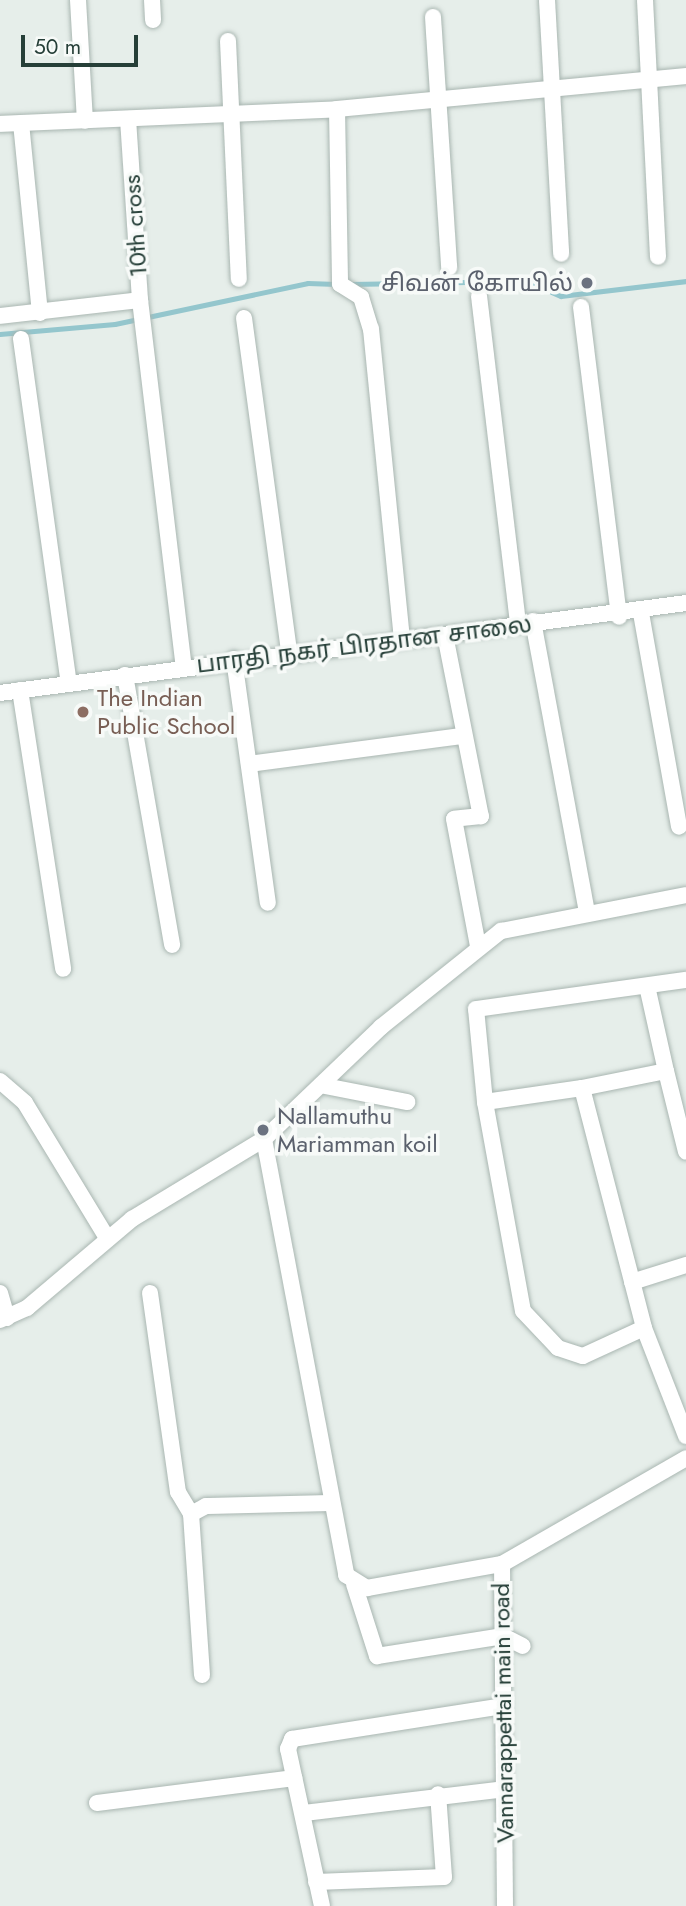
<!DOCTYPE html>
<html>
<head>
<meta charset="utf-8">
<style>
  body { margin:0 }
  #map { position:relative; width:686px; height:1906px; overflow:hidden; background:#e6eeea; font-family:Jost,"Noto Sans Tamil",sans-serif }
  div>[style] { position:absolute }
  .stream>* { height:4.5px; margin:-2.25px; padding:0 2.25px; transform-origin:2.25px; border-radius:2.25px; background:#94c6cd }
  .roads { filter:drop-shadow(0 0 2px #a9b6b1) drop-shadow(0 0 2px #a9b6b1) }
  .minor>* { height:16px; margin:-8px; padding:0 8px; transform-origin:8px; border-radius:8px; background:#fff }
  .dots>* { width:19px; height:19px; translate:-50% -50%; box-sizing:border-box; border:4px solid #f7faf8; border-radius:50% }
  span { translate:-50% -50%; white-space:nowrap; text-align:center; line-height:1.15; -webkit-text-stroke:7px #f7faf8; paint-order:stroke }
  .street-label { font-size:24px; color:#263f38 }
  .worship-label { font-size:24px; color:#5b616d }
  .right { translate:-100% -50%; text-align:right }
  .left { translate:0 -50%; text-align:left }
  .education-label { font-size:24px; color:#785e54 }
  .scale { position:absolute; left:21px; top:35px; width:117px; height:32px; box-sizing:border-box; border:4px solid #263f38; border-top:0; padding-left:9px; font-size:21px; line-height:24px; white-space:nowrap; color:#263f38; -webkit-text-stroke:5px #f7faf8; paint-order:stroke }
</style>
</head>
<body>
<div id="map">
  <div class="stream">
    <div style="left:351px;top:284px;width:176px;rotate:-1deg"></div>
    <div style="left:527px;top:281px;width:37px;rotate:24deg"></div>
    <div style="left:561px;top:296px;width:126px;rotate:-6.8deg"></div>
    <div style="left:0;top:334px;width:115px;rotate:-5deg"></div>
    <div style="left:115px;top:324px;width:197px;rotate:-12deg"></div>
    <div style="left:308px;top:283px;width:28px;rotate:2deg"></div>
  </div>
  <div class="roads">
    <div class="minor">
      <div style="left:78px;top:0;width:121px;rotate:86.7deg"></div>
      <div style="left:152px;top:0;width:20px;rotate:87deg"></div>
      <div style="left:547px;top:0;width:254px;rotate:86.8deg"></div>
      <div style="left:645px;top:0;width:257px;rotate:87.1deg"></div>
      <div style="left:433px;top:17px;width:251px;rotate:86.3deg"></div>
      <div style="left:228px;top:41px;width:238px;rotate:87.4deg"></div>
      <div style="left:337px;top:109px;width:175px;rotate:89deg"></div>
      <div style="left:340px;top:284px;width:25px;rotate:32deg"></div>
      <div style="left:361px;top:297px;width:34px;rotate:73deg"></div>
      <div style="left:371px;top:329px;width:313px;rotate:84.3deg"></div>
      <div style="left:128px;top:119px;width:181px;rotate:86.2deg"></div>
      <div style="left:140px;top:300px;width:370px;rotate:83.2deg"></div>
      <div style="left:21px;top:123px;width:191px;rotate:84.3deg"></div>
      <div style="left:0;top:124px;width:337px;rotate:-2.5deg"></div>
      <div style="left:337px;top:109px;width:351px;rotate:-5.4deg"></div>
      <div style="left:479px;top:296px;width:330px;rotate:83.2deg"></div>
      <div style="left:581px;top:307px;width:312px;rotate:83deg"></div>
      <div style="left:0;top:316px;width:141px;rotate:-6.5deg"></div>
      <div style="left:244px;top:318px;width:337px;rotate:82.3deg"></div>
      <div style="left:21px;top:339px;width:348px;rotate:82.1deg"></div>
      <div style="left:641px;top:613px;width:217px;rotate:79.9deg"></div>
      <div style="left:533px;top:621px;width:296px;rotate:79.5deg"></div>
      <div style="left:445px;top:635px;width:185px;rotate:78.8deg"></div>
      <div style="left:481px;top:816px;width:27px;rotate:174deg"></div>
      <div style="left:454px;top:819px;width:129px;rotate:79.3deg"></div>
      <div style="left:234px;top:659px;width:246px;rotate:82.1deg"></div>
      <div style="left:125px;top:675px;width:274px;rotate:80.1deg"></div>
      <div style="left:20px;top:690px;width:282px;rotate:81.2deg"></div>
      <div style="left:0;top:693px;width:692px;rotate:-7.47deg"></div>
      <div style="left:249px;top:764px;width:214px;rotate:-7.5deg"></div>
      <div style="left:647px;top:986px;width:87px;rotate:77.4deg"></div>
      <div style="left:666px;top:1071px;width:86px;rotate:168.6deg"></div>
      <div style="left:582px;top:1088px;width:248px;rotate:75.5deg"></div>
      <div style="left:644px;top:1328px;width:116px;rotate:68.7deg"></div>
      <div style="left:666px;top:1071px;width:83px;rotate:76.1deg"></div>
      <div style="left:0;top:1081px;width:33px;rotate:41deg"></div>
      <div style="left:25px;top:1103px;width:158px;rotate:58.7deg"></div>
      <div style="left:325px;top:1086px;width:84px;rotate:11deg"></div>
      <div style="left:582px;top:1088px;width:98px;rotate:171.8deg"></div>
      <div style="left:485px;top:1102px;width:212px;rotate:79.7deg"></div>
      <div style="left:523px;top:1311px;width:51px;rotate:46.6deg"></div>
      <div style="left:558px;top:1348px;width:26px;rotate:18deg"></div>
      <div style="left:583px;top:1356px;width:67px;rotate:-24.7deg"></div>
      <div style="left:485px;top:1102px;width:93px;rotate:-95.5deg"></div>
      <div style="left:476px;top:1009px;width:212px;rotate:-7.9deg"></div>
      <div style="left:264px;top:1139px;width:444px;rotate:79.3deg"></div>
      <div style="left:346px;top:1575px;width:25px;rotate:32deg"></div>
      <div style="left:367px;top:1588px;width:137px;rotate:-10.1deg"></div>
      <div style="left:632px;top:1282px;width:57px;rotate:-17.5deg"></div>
      <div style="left:0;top:1293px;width:26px;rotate:74deg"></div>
      <div style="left:150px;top:1293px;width:201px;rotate:82deg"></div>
      <div style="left:178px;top:1492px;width:26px;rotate:59deg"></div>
      <div style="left:0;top:1320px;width:30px;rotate:-24deg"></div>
      <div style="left:27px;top:1308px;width:138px;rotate:-40.3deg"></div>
      <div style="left:132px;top:1219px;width:154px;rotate:-31.2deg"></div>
      <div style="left:264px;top:1139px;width:162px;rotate:-43.7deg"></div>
      <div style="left:381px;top:1027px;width:154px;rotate:-38.7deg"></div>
      <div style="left:501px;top:931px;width:188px;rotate:-11deg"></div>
      <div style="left:354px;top:1584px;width:76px;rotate:72.3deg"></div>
      <div style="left:377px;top:1656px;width:128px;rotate:-9deg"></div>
      <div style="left:503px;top:1636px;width:22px;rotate:27deg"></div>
      <div style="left:202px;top:1675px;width:161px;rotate:-93.9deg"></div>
      <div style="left:191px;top:1514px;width:17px;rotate:-28deg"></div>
      <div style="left:206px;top:1506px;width:126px;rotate:-1.4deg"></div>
      <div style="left:97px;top:1803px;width:199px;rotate:-7.2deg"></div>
      <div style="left:304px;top:1813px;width:201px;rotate:-6.8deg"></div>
      <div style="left:316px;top:1882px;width:128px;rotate:-2.2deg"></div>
      <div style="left:444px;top:1877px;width:83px;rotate:-94.1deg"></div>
      <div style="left:322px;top:1906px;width:161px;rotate:-102.2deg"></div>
      <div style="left:288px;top:1749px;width:11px;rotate:-68deg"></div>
      <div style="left:292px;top:1739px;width:213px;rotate:-8.9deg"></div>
      <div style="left:505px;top:1906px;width:342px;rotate:-90.5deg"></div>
      <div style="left:502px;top:1564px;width:212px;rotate:-29.9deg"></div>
    </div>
  </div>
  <div class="dots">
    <div style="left:587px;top:283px;background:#6b7280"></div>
    <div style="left:83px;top:712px;background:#8d6e63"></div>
    <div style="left:263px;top:1130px;background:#6b7280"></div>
  </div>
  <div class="street-label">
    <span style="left:135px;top:226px;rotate:-94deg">10th cross</span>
    <span style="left:364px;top:644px;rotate:-7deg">பாரதி நகர் பிரதான சாலை</span>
    <span style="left:503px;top:1713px;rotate:-91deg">Vannarappettai main road</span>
  </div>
  <div class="worship-label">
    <span class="right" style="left:573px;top:283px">சிவன் கோயில்</span>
    <span class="left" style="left:277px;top:1130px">Nallamuthu<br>Mariamman koil</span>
  </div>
  <div class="education-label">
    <span class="left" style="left:97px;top:712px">The Indian<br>Public School</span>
  </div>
  <div class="scale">50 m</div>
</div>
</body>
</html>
